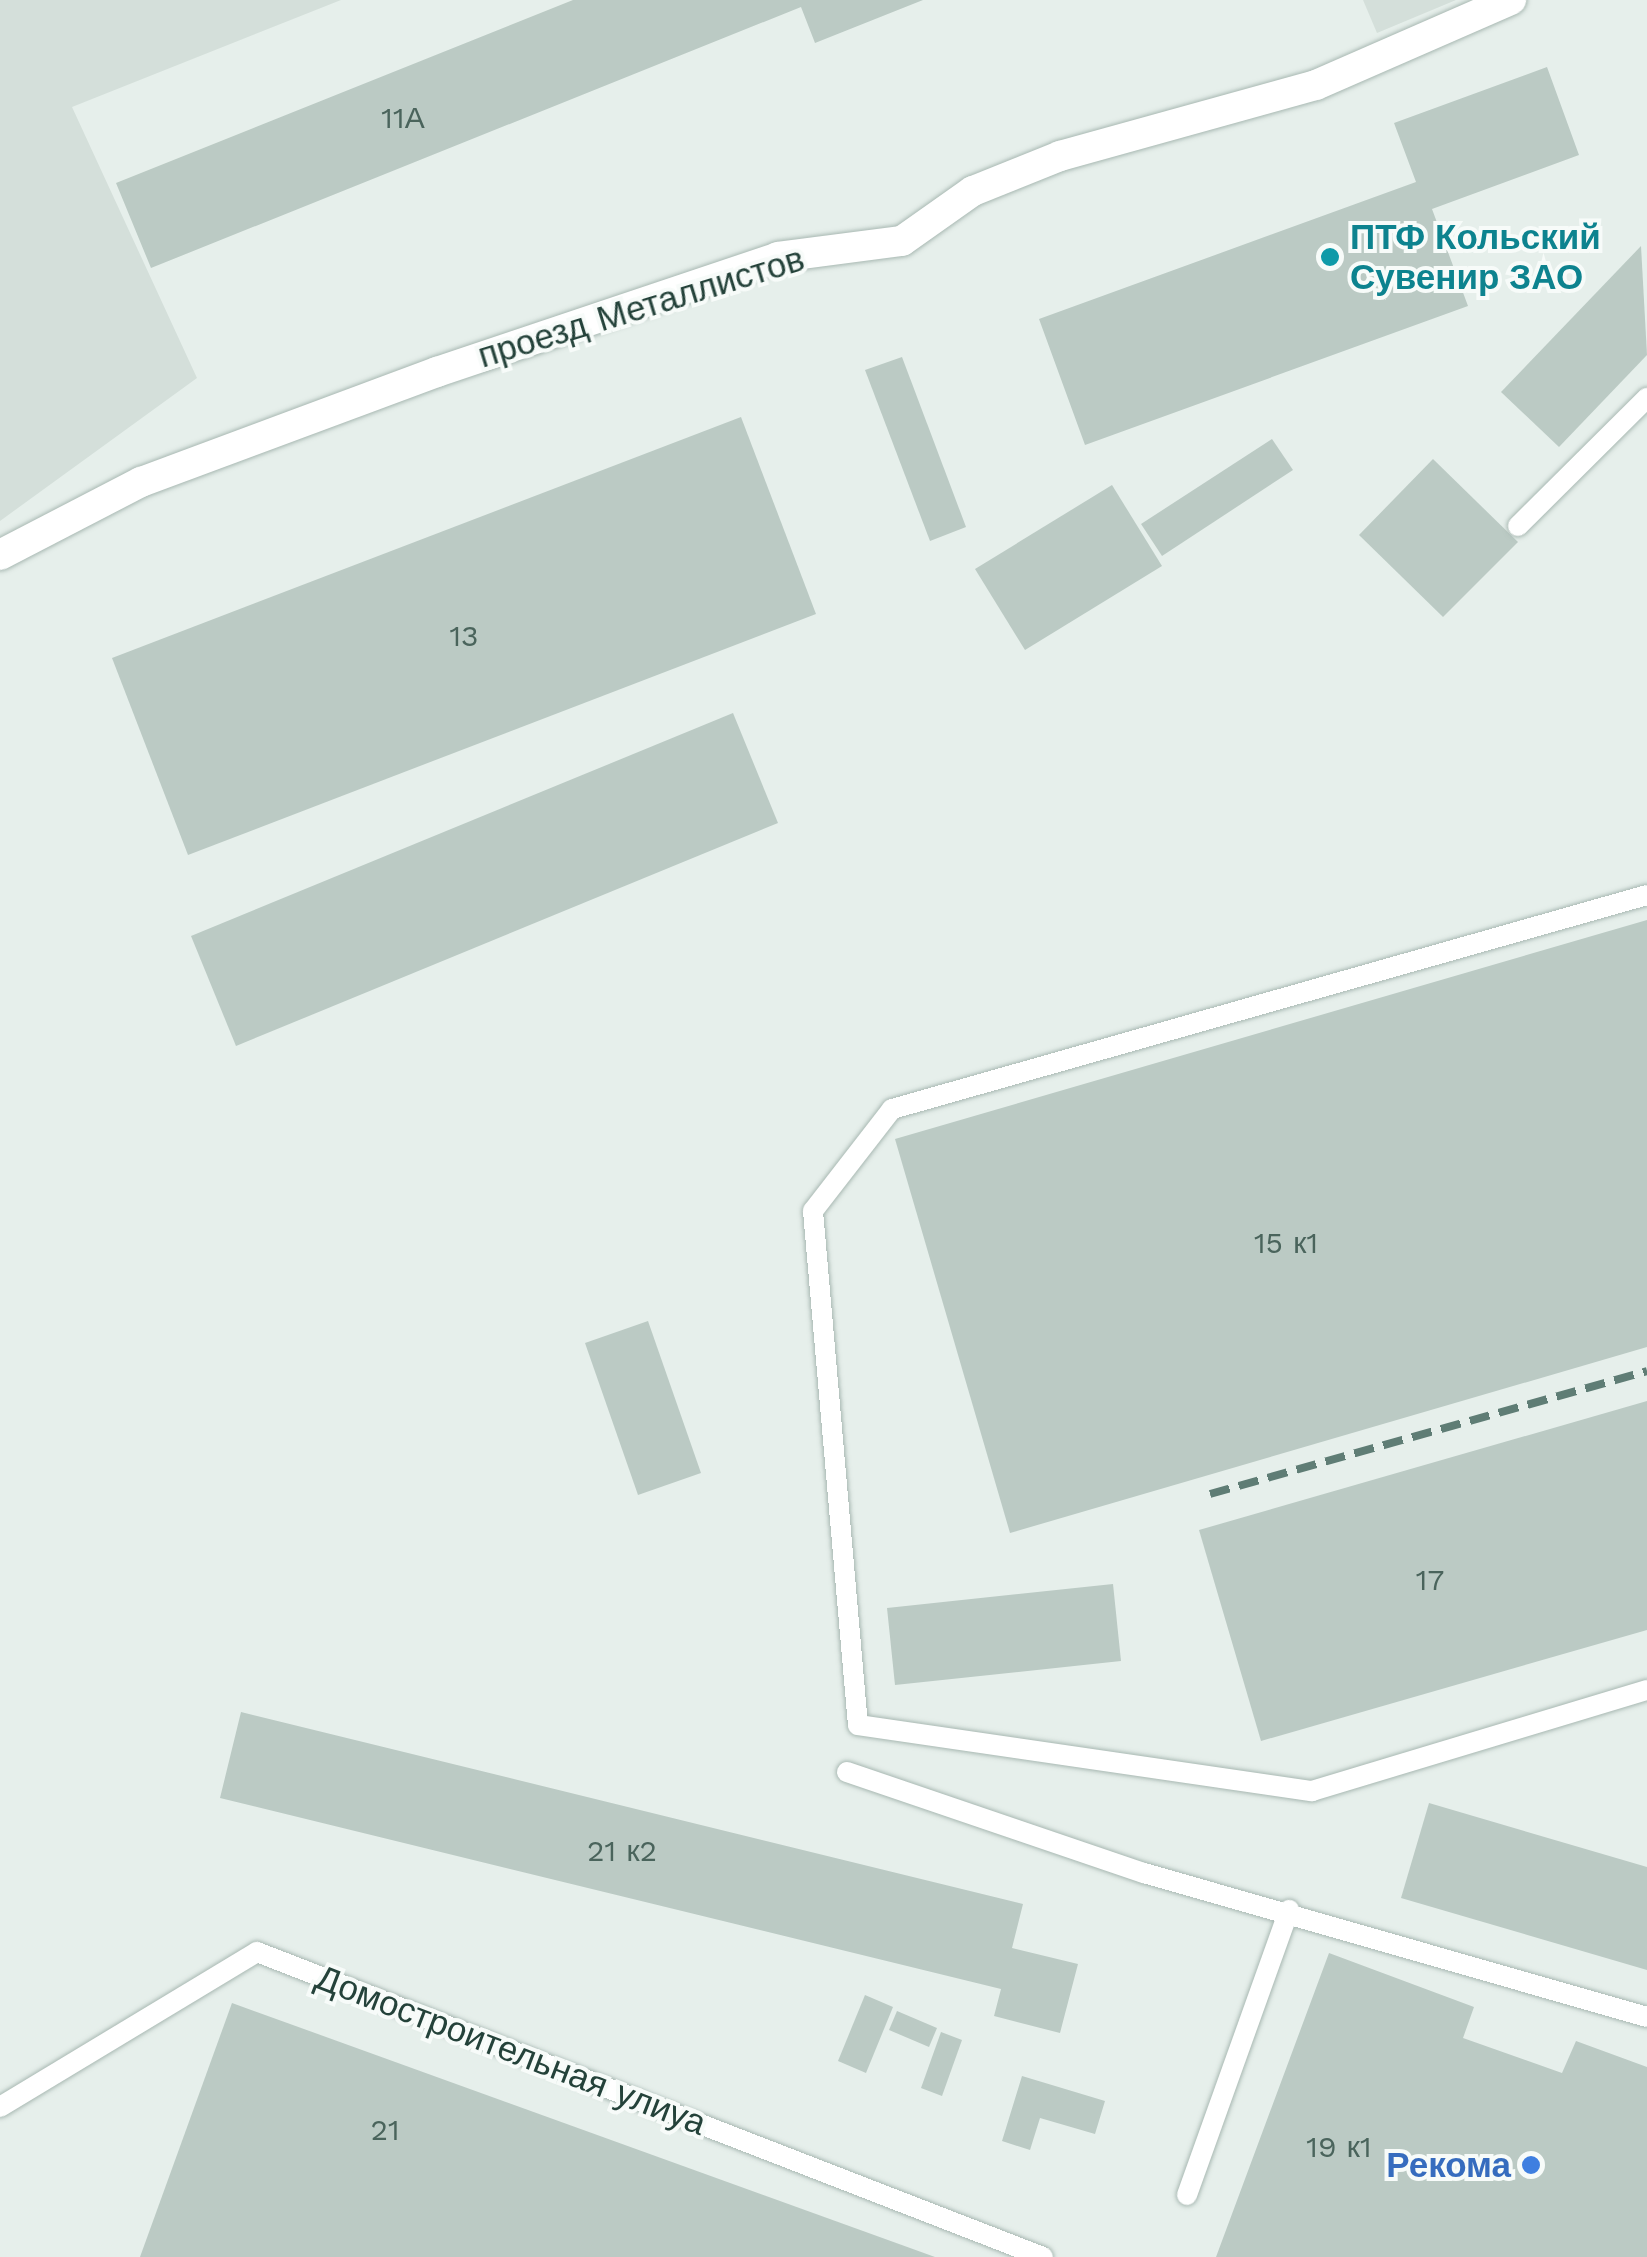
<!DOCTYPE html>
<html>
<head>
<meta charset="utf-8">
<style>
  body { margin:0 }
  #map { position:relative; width:1647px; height:2257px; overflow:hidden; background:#e6efeb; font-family:"Work Sans",sans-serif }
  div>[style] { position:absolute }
  .built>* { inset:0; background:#d4dfda }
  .building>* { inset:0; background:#bbcac4 }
  .roads { filter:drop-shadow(0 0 2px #a8b8b2) drop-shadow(0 0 2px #a8b8b2) }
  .service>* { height:20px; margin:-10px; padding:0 10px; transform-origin:10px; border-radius:10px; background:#fff }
  .minor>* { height:30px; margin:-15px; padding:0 15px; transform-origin:15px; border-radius:15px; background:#fff }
  .rail>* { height:8px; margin-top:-4px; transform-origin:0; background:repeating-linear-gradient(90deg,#5f7d75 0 20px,transparent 0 30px) }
  .dots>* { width:28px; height:28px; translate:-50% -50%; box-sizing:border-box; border:5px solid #f7fbf9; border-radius:50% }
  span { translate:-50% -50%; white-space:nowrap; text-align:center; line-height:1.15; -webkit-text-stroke:8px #f7fbf9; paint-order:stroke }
  .number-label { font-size:30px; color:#4a645c }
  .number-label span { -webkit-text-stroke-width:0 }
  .culture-label { font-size:35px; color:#0d838f; font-weight:700 }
  .left { translate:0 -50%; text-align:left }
  .street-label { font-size:35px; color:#24423a }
  .shop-label { font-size:35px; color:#366cbe; font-weight:700 }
  .right { translate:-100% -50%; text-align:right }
</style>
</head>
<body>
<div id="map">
  <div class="built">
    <div style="clip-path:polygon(0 0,341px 0,72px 107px,197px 378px,0 521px)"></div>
    <div style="clip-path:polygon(1363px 0,1456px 0,1377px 33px)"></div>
  </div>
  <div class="building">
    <div style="clip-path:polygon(573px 0,923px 0,815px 43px,801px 7px,151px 268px,116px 183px)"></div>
    <div style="clip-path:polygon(1547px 67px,1579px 155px,1432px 209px,1468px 306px,1085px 445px,1039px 319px,1416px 182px,1394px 123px)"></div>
    <div style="clip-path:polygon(1641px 246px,1647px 355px,1559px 447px,1501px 392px)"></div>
    <div style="clip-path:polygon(902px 357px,966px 527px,930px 541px,865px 370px)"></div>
    <div style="clip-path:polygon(741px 417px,816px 614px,188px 855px,112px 658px)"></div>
    <div style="clip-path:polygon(1272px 439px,1293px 470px,1162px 556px,1141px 524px)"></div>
    <div style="clip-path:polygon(1433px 459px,1518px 542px,1443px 617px,1359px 535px)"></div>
    <div style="clip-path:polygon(1112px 485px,1162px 566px,1025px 650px,975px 569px)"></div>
    <div style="clip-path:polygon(733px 713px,778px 823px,236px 1046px,191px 936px)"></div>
    <div style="clip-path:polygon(1647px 920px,1647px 1347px,1010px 1533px,895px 1139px)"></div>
    <div style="clip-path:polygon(648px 1321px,701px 1473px,638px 1495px,585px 1343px)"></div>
    <div style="clip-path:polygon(1647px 1401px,1647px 1630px,1261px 1741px,1199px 1530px)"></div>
    <div style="clip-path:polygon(1113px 1584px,1121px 1661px,895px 1685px,887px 1608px)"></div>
    <div style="clip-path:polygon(241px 1712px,1023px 1904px,1012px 1948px,1078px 1964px,1060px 2033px,994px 2016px,1001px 1989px,220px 1798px)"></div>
    <div style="clip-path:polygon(1429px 1803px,1647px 1867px,1647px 1970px,1401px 1898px)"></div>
    <div style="clip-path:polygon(1329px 1953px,1474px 2007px,1463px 2038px,1562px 2073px,1576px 2041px,1647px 2067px,1647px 2257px,1216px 2257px)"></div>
    <div style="clip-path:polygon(865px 1995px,893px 2007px,866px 2073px,838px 2061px)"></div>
    <div style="clip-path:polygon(232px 2003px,935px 2257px,140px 2257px)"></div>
    <div style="clip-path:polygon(897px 2011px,937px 2028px,929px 2047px,889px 2030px)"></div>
    <div style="clip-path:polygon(941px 2032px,962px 2040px,942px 2096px,921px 2088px)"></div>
    <div style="clip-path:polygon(1022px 2076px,1105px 2101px,1095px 2134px,1040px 2118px,1030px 2150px,1002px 2141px)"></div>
  </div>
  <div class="roads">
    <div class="service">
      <div style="left:1518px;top:526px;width:182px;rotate:-44.8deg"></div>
      <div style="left:1647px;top:895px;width:785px;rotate:164.17deg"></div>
      <div style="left:892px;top:1109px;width:129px;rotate:127.8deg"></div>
      <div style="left:813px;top:1211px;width:516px;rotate:85deg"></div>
      <div style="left:858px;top:1725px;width:459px;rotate:8.3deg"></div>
      <div style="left:1312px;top:1791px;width:350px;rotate:-16.8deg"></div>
      <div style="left:847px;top:1772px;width:314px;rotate:18.8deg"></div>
      <div style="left:1144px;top:1873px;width:523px;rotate:15.98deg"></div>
      <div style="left:0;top:2107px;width:300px;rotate:-31.1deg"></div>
      <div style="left:257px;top:1952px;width:843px;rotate:21.21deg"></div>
      <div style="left:1187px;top:2195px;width:303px;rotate:-70.3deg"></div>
    </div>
    <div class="minor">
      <div style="left:0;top:555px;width:159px;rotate:-27.4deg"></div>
      <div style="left:141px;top:482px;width:316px;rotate:-20.4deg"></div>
      <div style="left:437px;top:372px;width:360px;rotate:-18.6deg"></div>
      <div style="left:778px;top:257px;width:125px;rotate:-7.4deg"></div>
      <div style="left:902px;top:241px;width:87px;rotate:-35.2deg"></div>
      <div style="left:973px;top:191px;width:94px;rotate:-21.9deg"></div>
      <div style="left:1060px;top:156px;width:266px;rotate:-15.5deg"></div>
      <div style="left:1316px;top:85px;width:213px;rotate:-23.6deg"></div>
    </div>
  </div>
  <div class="rail">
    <div style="left:1210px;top:1494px;width:454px;rotate:-15.7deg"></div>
  </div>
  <div class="dots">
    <div style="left:1330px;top:257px;background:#0f9aa8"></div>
    <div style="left:1531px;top:2165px;background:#3f7fe0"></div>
  </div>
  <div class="number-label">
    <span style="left:403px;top:118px">11А</span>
    <span style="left:464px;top:636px">13</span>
    <span style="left:1286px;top:1243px">15 к1</span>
    <span style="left:1430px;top:1580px">17</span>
    <span style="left:622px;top:1851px">21 к2</span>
    <span style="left:385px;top:2130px">21</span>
    <span style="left:1339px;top:2147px">19 к1</span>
  </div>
  <div class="culture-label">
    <span class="left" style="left:1350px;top:257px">ПТФ Кольский<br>Сувенир ЗАО</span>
  </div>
  <div class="street-label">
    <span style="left:641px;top:307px;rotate:-17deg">проезд Металлистов</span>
    <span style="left:511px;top:2050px;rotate:21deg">Домостроительная улиуа</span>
  </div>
  <div class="shop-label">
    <span class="right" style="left:1511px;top:2165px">Рекома</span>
  </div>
</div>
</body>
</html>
